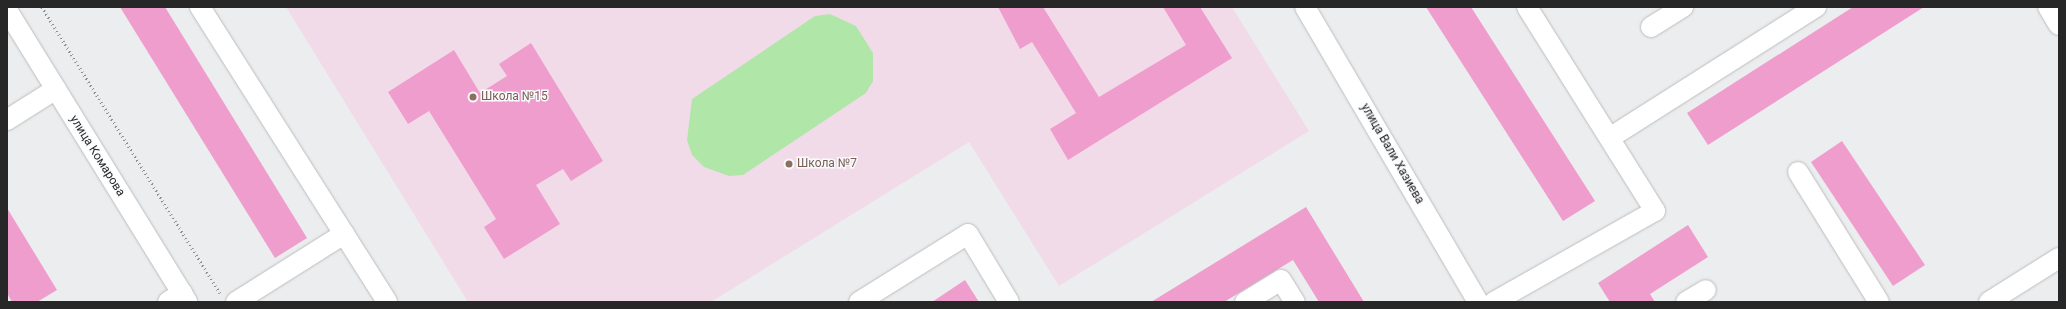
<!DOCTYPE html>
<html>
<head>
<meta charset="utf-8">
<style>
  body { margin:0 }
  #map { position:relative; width:2066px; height:309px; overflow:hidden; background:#ecedee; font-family:Roboto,sans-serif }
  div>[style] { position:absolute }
  .education>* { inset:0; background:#f2dbe9 }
  .green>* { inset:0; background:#b1e6a9 }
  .building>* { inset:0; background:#ee9dcc }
  .path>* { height:2.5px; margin-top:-1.25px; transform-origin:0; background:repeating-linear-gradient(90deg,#8f8f90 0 1px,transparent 0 4px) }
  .roads { filter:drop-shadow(0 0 1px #bcbdbf) drop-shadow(0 0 1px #bcbdbf) }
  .minor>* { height:20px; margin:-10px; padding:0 10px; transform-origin:10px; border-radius:10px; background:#fff }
  .dots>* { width:11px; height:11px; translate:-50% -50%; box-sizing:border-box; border:2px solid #f9fafc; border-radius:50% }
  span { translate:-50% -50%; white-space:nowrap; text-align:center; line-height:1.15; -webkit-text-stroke:3px #f9fafc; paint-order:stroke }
  .education-label { font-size:12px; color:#785e54 }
  .left { translate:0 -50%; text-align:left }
  .street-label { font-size:12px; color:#272728 }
  .frame { position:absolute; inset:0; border:8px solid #272728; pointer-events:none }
</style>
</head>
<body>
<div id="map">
  <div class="education">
    <div style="clip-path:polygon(286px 7px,1232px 7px,1309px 131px,1059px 286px,969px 142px,711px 302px,468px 302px)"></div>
  </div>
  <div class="green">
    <div style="clip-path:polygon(830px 14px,856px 26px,873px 53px,873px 81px,866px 93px,743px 175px,729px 176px,704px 167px,692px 155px,687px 140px,692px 99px,815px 16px)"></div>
  </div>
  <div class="building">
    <div style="clip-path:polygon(120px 7px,165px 7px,307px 238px,275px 258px)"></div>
    <div style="clip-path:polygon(998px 7px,1043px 7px,1099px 97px,1186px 45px,1163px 7px,1200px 7px,1232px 58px,1068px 160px,1050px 129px,1076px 113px,1032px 42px,1020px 49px)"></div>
    <div style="clip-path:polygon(1426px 7px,1471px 7px,1595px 201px,1563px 221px)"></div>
    <div style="clip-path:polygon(1853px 7px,1924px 7px,1708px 145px,1687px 113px)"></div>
    <div style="clip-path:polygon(531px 43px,603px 161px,571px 181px,563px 169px,536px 185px,560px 224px,504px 259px,484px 227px,496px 219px,429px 111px,408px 124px,388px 92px,454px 50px,480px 93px,507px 76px,499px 64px)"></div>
    <div style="clip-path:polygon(1842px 141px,1925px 265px,1893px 286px,1811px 162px)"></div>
    <div style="clip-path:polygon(1306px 207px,1364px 302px,1319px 302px,1293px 260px,1224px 302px,1151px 302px)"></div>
    <div style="clip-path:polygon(7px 208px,57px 290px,37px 302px,12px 302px,7px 293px)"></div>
    <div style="clip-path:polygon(1688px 225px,1708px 257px,1650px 294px,1655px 302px,1610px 302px,1598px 283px)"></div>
    <div style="clip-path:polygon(965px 280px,979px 302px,932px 302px)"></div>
  </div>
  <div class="path">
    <div style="left:42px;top:7px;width:337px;rotate:58.1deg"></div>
  </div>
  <div class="roads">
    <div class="minor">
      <div style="left:200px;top:7px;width:349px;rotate:57.6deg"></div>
      <div style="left:1305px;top:7px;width:342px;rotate:59.6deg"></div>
      <div style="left:2048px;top:7px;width:21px;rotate:59deg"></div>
      <div style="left:7px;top:10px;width:343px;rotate:58.3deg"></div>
      <div style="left:1651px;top:27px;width:38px;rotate:-32deg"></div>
      <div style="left:7px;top:120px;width:58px;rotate:-32.3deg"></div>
      <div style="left:1611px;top:137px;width:243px;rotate:-32.4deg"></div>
      <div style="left:1798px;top:172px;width:153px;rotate:58.1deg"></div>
      <div style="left:168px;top:302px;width:17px;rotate:-33deg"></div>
      <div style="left:236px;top:302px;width:128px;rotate:-32.2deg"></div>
      <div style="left:859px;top:302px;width:128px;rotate:-32deg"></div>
      <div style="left:968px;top:234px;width:79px;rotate:58.9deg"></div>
      <div style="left:1245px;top:302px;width:42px;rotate:-31.4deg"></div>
      <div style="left:1281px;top:280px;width:26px;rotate:58deg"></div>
      <div style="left:1494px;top:302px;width:185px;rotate:-29.5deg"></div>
      <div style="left:1655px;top:211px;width:241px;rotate:-122.1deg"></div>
      <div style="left:1686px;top:302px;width:23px;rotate:-31deg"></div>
      <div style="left:1989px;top:302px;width:83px;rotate:-32.2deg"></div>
    </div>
  </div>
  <div class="dots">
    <div style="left:473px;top:97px;background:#8d6e63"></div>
    <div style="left:789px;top:164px;background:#8d6e63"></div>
  </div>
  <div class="education-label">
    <span class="left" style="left:481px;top:97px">Школа №15</span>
    <span class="left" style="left:797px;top:164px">Школа №7</span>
  </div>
  <div class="street-label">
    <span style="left:1392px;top:154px;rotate:60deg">улица Вали Хазиева</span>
    <span style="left:97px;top:156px;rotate:58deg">улица Комарова</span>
  </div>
  <div class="frame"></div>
</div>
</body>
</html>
